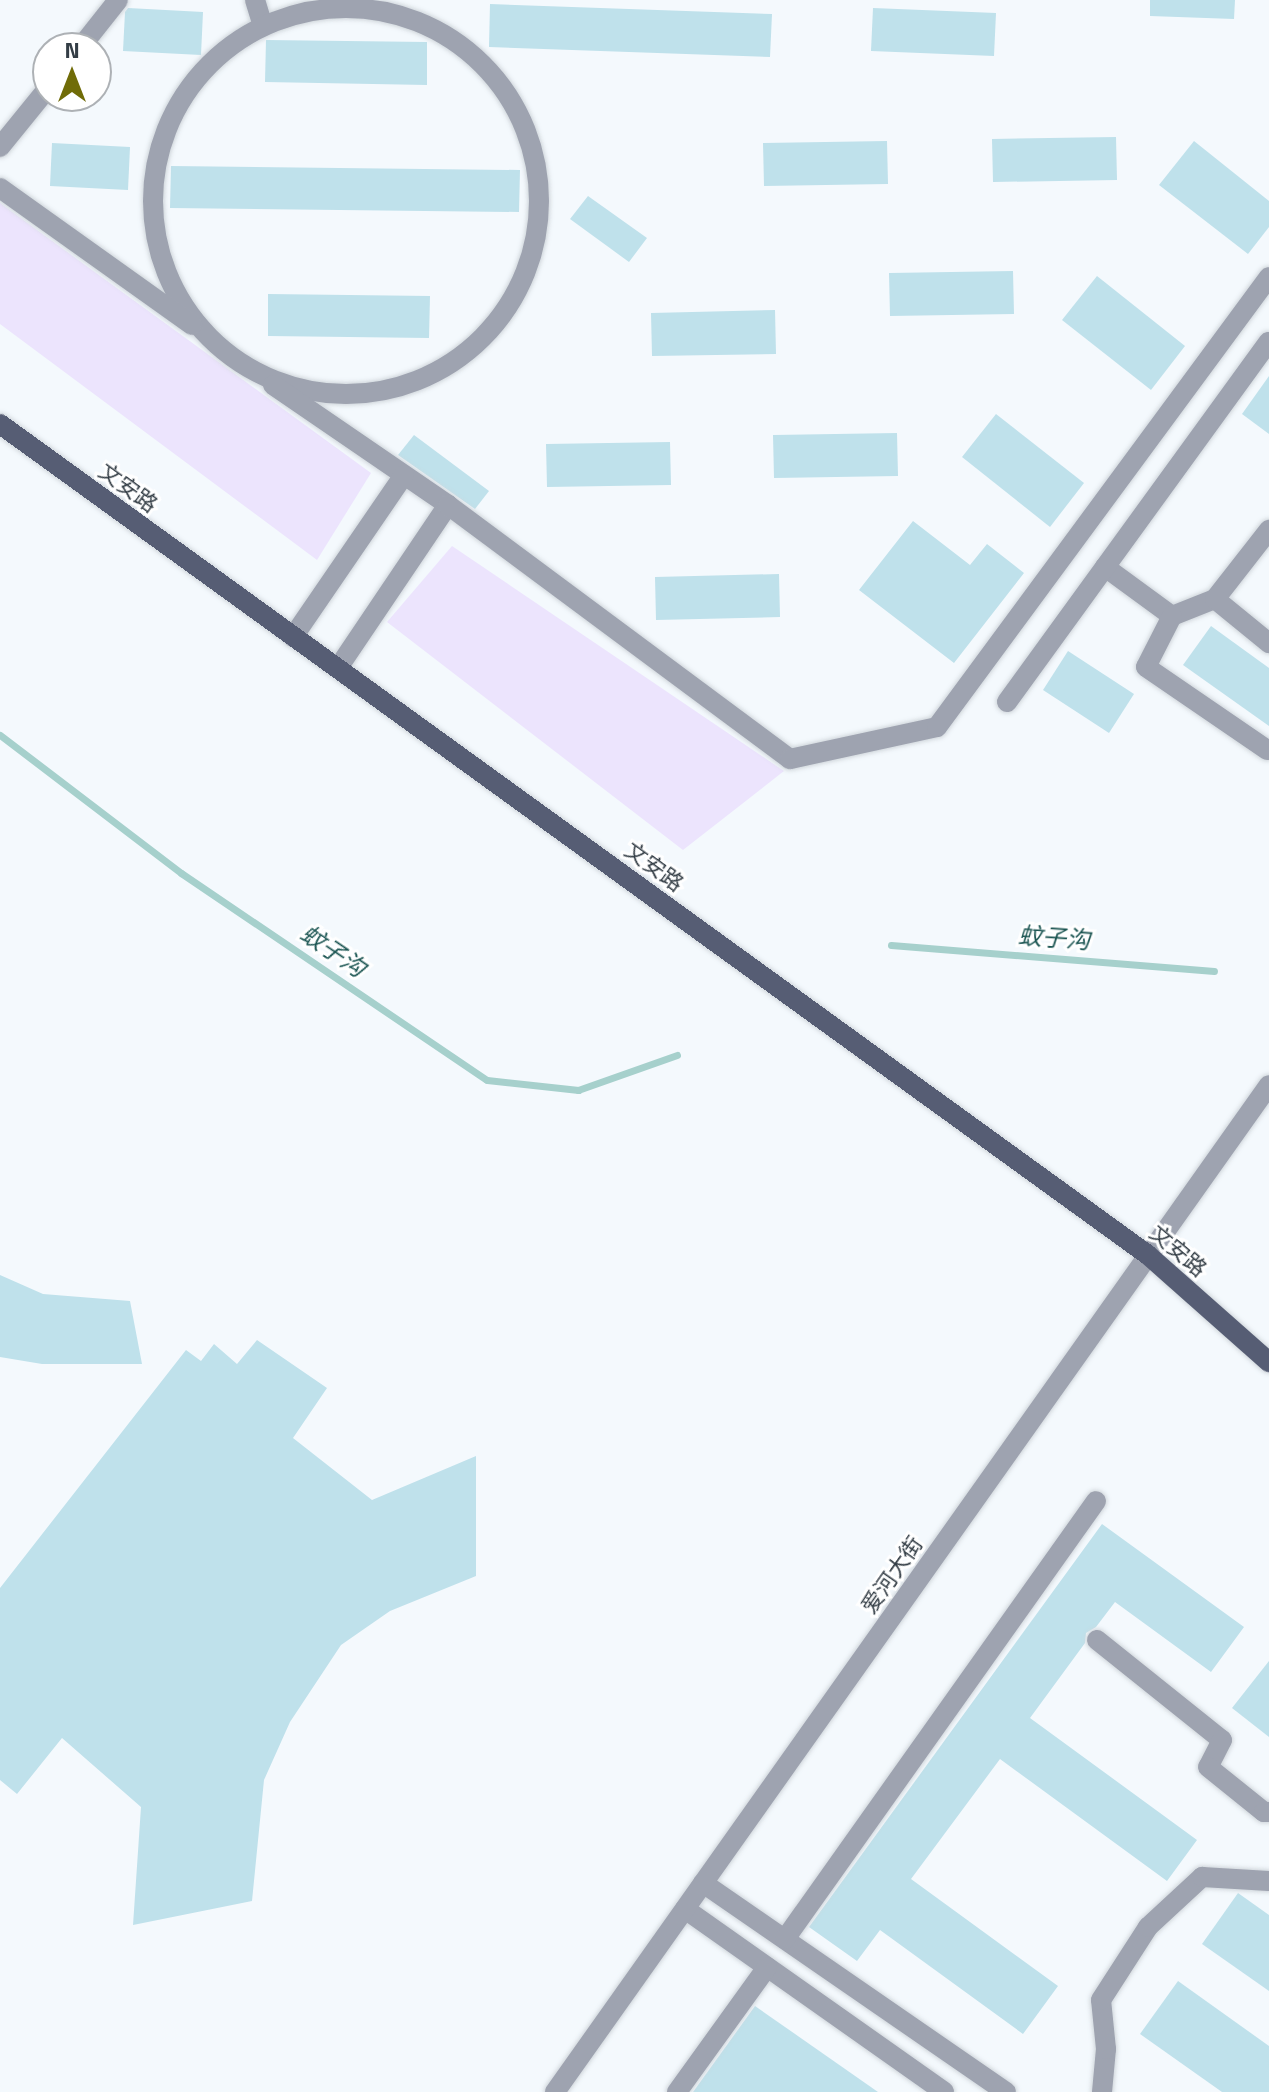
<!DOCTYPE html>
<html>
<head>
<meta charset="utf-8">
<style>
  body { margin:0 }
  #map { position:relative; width:1269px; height:2092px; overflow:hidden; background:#f4f9fd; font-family:"Titillium Web","Noto Sans SC",sans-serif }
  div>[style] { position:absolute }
  .green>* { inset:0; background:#ece4fd }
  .stream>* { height:7px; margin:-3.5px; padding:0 3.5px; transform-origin:3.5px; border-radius:3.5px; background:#a6d0cc }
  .building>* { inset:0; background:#bfe1eb }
  .roads { filter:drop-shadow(0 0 2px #d1d7dc) drop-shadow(0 0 2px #d1d7dc) }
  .minor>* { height:20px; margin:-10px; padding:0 10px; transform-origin:10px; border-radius:10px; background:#9ea3b0 }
  .minor>.ring { margin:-10px; padding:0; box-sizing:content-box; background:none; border:20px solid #9ea3b0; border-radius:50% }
  .major>* { height:20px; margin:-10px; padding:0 10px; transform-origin:10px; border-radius:10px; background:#565d74 }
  span { translate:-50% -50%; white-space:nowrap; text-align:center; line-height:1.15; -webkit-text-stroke:6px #fff; paint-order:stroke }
  .street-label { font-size:22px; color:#333d45 }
  .water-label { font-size:24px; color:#1a5451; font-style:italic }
  .north { position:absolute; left:32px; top:32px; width:80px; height:80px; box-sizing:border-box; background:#fff; border:2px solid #adb1b5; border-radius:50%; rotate:0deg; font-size:22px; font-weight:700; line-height:32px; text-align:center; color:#333d45 }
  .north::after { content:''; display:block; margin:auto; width:28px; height:36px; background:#706c08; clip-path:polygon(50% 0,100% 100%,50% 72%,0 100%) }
</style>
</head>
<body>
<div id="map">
  <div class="green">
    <div style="clip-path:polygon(0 203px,371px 473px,317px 560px,0 324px)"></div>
    <div style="clip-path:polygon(452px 546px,784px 771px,683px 850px,387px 622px)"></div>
  </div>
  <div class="stream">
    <div style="left:0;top:735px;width:228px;rotate:37.3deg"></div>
    <div style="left:181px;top:873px;width:369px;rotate:34.1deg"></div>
    <div style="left:487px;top:1080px;width:92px;rotate:6.3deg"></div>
    <div style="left:578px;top:1090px;width:105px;rotate:-19.5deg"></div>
    <div style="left:891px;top:945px;width:324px;rotate:4.6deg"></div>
  </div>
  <div class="building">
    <div style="clip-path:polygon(1150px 0,1235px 0,1234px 19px,1150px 16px)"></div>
    <div style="clip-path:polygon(490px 4px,772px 14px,770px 57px,489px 47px)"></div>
    <div style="clip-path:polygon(128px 8px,203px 12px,201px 55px,123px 51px,125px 12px)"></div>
    <div style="clip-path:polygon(873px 8px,996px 13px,994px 56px,871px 51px)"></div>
    <div style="clip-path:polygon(266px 40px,427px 42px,427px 85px,265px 82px)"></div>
    <div style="clip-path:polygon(1116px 137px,1117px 180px,993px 182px,992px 139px)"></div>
    <div style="clip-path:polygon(887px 141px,888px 184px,764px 186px,763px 143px)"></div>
    <div style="clip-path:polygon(1194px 141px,1269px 201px,1269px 227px,1248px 254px,1159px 185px)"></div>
    <div style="clip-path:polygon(52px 143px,130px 147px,128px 190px,50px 186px)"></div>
    <div style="clip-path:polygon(171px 166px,520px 170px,519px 212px,170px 208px)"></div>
    <div style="clip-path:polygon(588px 196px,647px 238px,629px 262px,570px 219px)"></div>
    <div style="clip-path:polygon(1013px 271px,1014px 314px,890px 316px,889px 273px)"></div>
    <div style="clip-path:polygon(1097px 276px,1185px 346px,1151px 390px,1062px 320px)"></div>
    <div style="clip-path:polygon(268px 294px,430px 296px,429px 338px,268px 336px)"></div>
    <div style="clip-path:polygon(775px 310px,776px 354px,652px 356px,651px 313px)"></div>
    <div style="clip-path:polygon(1269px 376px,1269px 434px,1242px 414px)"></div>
    <div style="clip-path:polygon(996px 414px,1084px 483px,1050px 527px,962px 457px)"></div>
    <div style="clip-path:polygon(897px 433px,898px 476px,774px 478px,773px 435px)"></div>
    <div style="clip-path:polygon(414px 435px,489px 491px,475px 509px,398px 455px)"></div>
    <div style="clip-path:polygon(670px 442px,671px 485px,547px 487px,546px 444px)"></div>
    <div style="clip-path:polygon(913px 521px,970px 565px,987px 544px,1024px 573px,954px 663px,859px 590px)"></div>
    <div style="clip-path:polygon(779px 574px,780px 617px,656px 620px,655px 577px)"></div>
    <div style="clip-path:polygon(1211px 626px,1269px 668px,1269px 726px,1183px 665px)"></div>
    <div style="clip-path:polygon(1068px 651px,1134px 694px,1109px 733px,1043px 690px)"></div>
    <div style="clip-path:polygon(0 1275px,43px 1294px,130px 1301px,142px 1364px,42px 1364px,0 1357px)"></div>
    <div style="clip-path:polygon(257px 1340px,327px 1388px,293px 1438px,372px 1500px,476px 1456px,476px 1576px,390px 1611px,341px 1645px,290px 1722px,264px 1780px,252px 1901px,133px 1925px,141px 1807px,62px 1738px,17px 1794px,0 1780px,0 1588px,186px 1350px,201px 1361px,214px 1344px,237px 1364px)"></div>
    <div style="clip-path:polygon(1102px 1524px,1244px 1627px,1211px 1672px,1115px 1602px,1096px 1627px,1086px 1633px,1085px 1643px,1030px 1718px,1197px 1840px,1167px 1881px,1000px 1759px,911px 1879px,1058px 1986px,1023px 2034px,880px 1930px,857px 1961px,809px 1927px)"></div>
    <div style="clip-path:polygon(1269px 1661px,1269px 1737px,1232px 1708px)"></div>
    <div style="clip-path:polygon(1238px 1893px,1269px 1915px,1269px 1991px,1202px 1944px)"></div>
    <div style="clip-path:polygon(1178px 1981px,1269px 2046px,1269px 2092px,1222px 2092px,1140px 2034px)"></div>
    <div style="clip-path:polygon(755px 2006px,878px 2092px,693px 2092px)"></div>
  </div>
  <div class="roads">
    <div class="minor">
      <div style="left:255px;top:0;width:27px;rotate:73deg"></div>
      <div class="ring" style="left:153px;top:8px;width:366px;height:366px"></div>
      <div style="left:80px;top:48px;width:61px;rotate:-51.6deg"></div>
      <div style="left:0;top:147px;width:76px;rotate:-50.9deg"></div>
      <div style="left:0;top:188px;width:236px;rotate:35.5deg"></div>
      <div style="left:273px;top:385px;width:212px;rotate:34.4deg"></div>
      <div style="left:1105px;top:567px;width:83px;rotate:36.2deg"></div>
      <div style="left:1172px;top:616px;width:46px;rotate:-21.6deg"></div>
      <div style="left:1215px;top:599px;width:88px;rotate:-52deg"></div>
      <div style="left:1215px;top:599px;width:70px;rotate:39.2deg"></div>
      <div style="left:1172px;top:616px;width:57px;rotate:117deg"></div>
      <div style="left:1146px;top:667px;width:147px;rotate:34.4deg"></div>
      <div style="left:293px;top:637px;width:196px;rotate:-55.6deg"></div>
      <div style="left:338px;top:668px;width:197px;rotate:-56deg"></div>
      <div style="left:448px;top:505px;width:426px;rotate:36.6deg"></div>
      <div style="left:790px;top:759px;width:150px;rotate:-12.3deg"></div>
      <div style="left:937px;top:727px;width:559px;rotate:-53.58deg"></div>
      <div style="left:1007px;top:702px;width:445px;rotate:-54deg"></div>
      <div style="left:1097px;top:1640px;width:160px;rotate:38.7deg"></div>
      <div style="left:1222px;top:1740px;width:30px;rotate:117deg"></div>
      <div style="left:1208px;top:1767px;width:72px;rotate:38.8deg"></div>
      <div style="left:1264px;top:1812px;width:5px"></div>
      <div style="left:703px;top:1883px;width:368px;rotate:34.6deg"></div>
      <div style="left:685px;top:1909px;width:317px;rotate:35.2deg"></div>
      <div style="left:785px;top:1939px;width:537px;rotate:-54.62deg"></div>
      <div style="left:555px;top:2092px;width:1234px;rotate:-54.66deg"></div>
      <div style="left:677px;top:2092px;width:154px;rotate:-54.2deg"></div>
      <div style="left:1102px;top:2092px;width:43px;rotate:-84.7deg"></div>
      <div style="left:1106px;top:2049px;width:49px;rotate:-95.8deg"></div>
      <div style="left:1101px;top:2000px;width:87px;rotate:-57.2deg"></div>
      <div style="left:1148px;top:1927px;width:74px;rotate:-42.8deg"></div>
      <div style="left:1202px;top:1877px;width:67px;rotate:3.4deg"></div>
    </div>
    <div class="major">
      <div style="left:0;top:424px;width:1417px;rotate:35.9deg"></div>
      <div style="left:1148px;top:1255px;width:162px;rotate:41.5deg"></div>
    </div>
  </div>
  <div class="street-label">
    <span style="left:128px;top:488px;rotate:36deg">文安路</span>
    <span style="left:654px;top:867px;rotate:36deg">文安路</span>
    <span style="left:1178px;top:1251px;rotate:40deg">文安路</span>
    <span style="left:892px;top:1575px;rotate:-55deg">爱河大街</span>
  </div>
  <div class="water-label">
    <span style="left:1054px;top:938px;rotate:4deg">蚊子沟</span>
    <span style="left:333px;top:951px;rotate:34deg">蚊子沟</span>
  </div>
  <div class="north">N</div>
</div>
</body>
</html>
